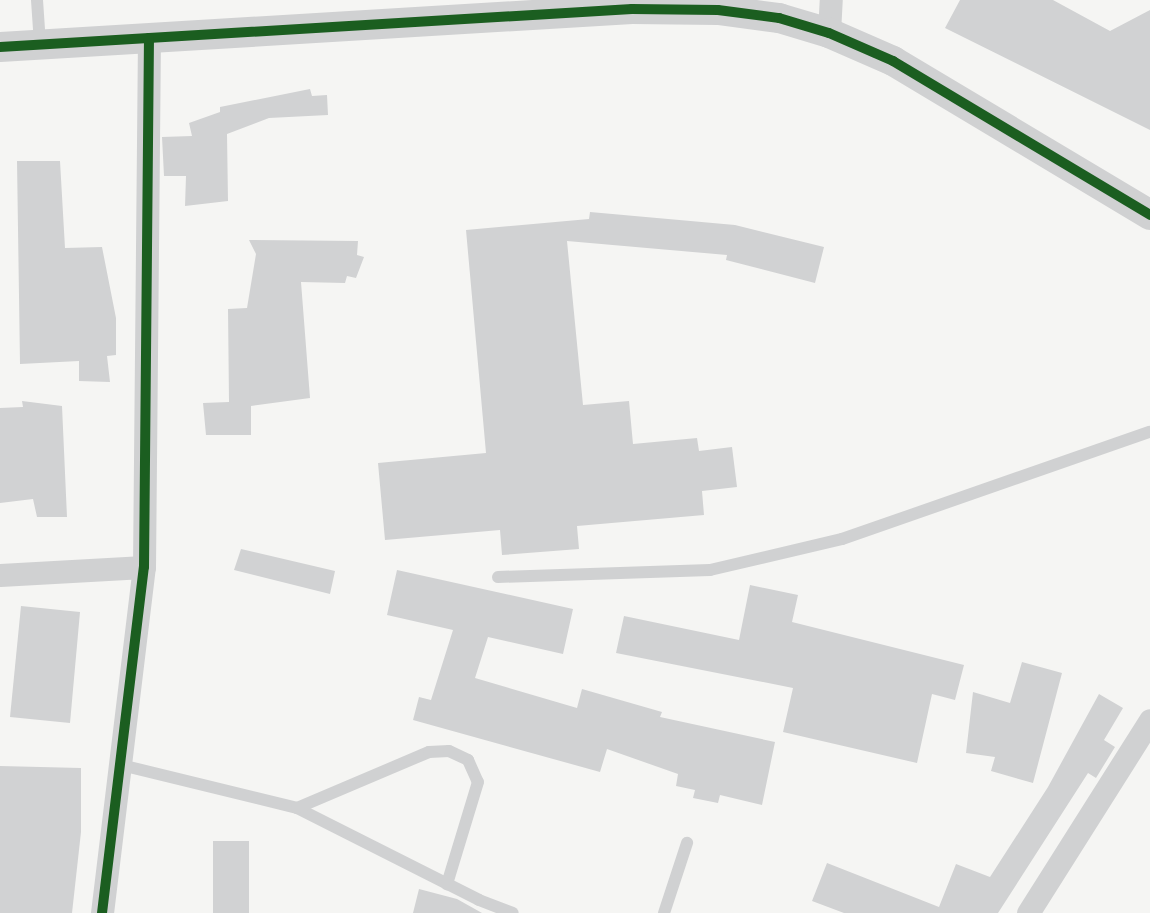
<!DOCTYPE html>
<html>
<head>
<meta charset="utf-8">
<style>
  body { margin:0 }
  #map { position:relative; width:1150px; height:913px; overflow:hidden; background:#f5f5f3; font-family:Barlow,sans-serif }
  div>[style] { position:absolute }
  .building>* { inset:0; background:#d1d2d3 }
  .service>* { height:12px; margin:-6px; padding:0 6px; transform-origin:6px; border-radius:6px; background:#d0d1d2 }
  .minor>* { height:23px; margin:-11.5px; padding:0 11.5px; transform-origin:11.5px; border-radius:11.5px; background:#d0d1d2 }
  .tertiary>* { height:30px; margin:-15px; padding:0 15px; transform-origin:15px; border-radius:15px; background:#d0d1d2 }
  .cycleway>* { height:10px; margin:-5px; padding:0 5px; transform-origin:5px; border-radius:5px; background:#1b5e20 }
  span { translate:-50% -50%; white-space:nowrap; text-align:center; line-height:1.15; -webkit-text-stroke:7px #fff; paint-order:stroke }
</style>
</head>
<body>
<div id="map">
  <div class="building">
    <div style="clip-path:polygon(960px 0,1053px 0,1110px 31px,1150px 10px,1150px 130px,945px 28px)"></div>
    <div style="clip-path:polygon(310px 89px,312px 96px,327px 95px,328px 115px,269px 118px,227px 134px,228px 201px,185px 206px,186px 176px,164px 176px,162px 137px,192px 136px,189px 123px,220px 112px,220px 107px)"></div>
    <div style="clip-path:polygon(17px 161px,60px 161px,65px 248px,102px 247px,116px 318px,116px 355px,107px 356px,110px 382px,79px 381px,79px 361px,20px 364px)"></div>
    <div style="clip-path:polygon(590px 212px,735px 225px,824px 247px,815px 283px,726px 260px,727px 255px,567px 241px,583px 405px,629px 401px,633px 444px,697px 438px,699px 451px,732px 447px,737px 487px,702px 491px,704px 515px,577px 526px,579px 549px,502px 555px,500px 530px,385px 540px,378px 463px,486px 453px,466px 230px,589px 219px)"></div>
    <div style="clip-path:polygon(249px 240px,358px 241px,357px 255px,364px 257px,356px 278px,347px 276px,345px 283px,301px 282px,310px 398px,251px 406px,251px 435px,206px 435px,203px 403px,229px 402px,228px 309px,247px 308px,256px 254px)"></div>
    <div style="clip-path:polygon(22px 401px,62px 406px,67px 517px,37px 517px,33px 499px,0 503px,0 408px,23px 407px)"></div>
    <div style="clip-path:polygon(241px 549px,335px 571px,330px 594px,234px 570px)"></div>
    <div style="clip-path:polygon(397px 570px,573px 609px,563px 654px,488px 637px,475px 678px,577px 708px,582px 689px,662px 712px,660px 717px,775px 742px,762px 805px,720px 795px,718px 803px,693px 798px,695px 790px,676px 786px,678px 774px,607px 749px,600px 772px,413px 720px,419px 697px,431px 700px,453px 630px,387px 615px)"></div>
    <div style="clip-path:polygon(750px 585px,798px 595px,792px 622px,964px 665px,955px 700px,932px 694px,917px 763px,783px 732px,793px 688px,616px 653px,624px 616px,739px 640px)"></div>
    <div style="clip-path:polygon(21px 606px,80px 612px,70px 723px,10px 717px)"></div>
    <div style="clip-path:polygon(1022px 662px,1062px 673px,1033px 783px,991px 771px,995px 757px,966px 753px,973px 692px,1010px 703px)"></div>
    <div style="clip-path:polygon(1099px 694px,1123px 708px,1104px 740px,1115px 747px,1096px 778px,1088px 773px,998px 913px,844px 913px,812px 901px,827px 863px,939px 907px,956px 864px,990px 877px,1048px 787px)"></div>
    <div style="clip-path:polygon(0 766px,81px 768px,81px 832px,72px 913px,0 913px)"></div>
    <div style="clip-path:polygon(213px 841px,249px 841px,249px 913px,213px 913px)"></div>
    <div style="clip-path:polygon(419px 889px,457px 899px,482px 913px,413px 913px)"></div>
  </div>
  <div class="service">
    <div style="left:37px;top:0;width:44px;rotate:86.1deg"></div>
    <div style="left:498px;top:577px;width:212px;rotate:-1.9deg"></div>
    <div style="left:710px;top:570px;width:136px;rotate:-13.2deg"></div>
    <div style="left:842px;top:539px;width:326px;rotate:-19.2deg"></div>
    <div style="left:121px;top:765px;width:181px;rotate:13.7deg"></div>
    <div style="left:297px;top:808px;width:204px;rotate:26.8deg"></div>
    <div style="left:479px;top:900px;width:36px;rotate:21deg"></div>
    <div style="left:297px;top:808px;width:143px;rotate:-23deg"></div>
    <div style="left:429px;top:752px;width:20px;rotate:-3deg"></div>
    <div style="left:449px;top:751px;width:21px;rotate:25deg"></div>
    <div style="left:468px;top:760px;width:24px;rotate:66deg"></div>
    <div style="left:478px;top:782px;width:107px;rotate:106.9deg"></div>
    <div style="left:664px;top:913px;width:74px;rotate:-71.8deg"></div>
  </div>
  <div class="minor">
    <div style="left:829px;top:33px;width:33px;rotate:-87deg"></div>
    <div style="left:0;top:575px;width:144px;rotate:-3.2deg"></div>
    <div style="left:102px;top:913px;width:349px;rotate:-83.1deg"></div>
    <div style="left:144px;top:567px;width:529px;rotate:-89.46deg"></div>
    <div style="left:1028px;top:913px;width:228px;rotate:-57.7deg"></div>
  </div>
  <div class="tertiary">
    <div style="left:0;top:47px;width:633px;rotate:-3.44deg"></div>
    <div style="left:632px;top:9px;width:86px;rotate:0.7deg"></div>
    <div style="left:718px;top:10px;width:62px;rotate:7.5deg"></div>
    <div style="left:779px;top:18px;width:52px;rotate:16.7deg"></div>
    <div style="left:829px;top:33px;width:70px;rotate:23.6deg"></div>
    <div style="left:893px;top:61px;width:300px;rotate:30.9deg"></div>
  </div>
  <div class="cycleway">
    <div style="left:0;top:47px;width:633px;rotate:-3.44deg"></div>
    <div style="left:632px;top:9px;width:86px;rotate:0.7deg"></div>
    <div style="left:718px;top:10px;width:62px;rotate:7.5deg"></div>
    <div style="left:779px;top:18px;width:52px;rotate:16.7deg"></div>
    <div style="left:829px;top:33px;width:70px;rotate:23.6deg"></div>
    <div style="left:893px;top:61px;width:300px;rotate:30.9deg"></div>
    <div style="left:102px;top:913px;width:349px;rotate:-83.1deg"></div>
    <div style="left:144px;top:567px;width:529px;rotate:-89.46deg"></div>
  </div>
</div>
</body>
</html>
